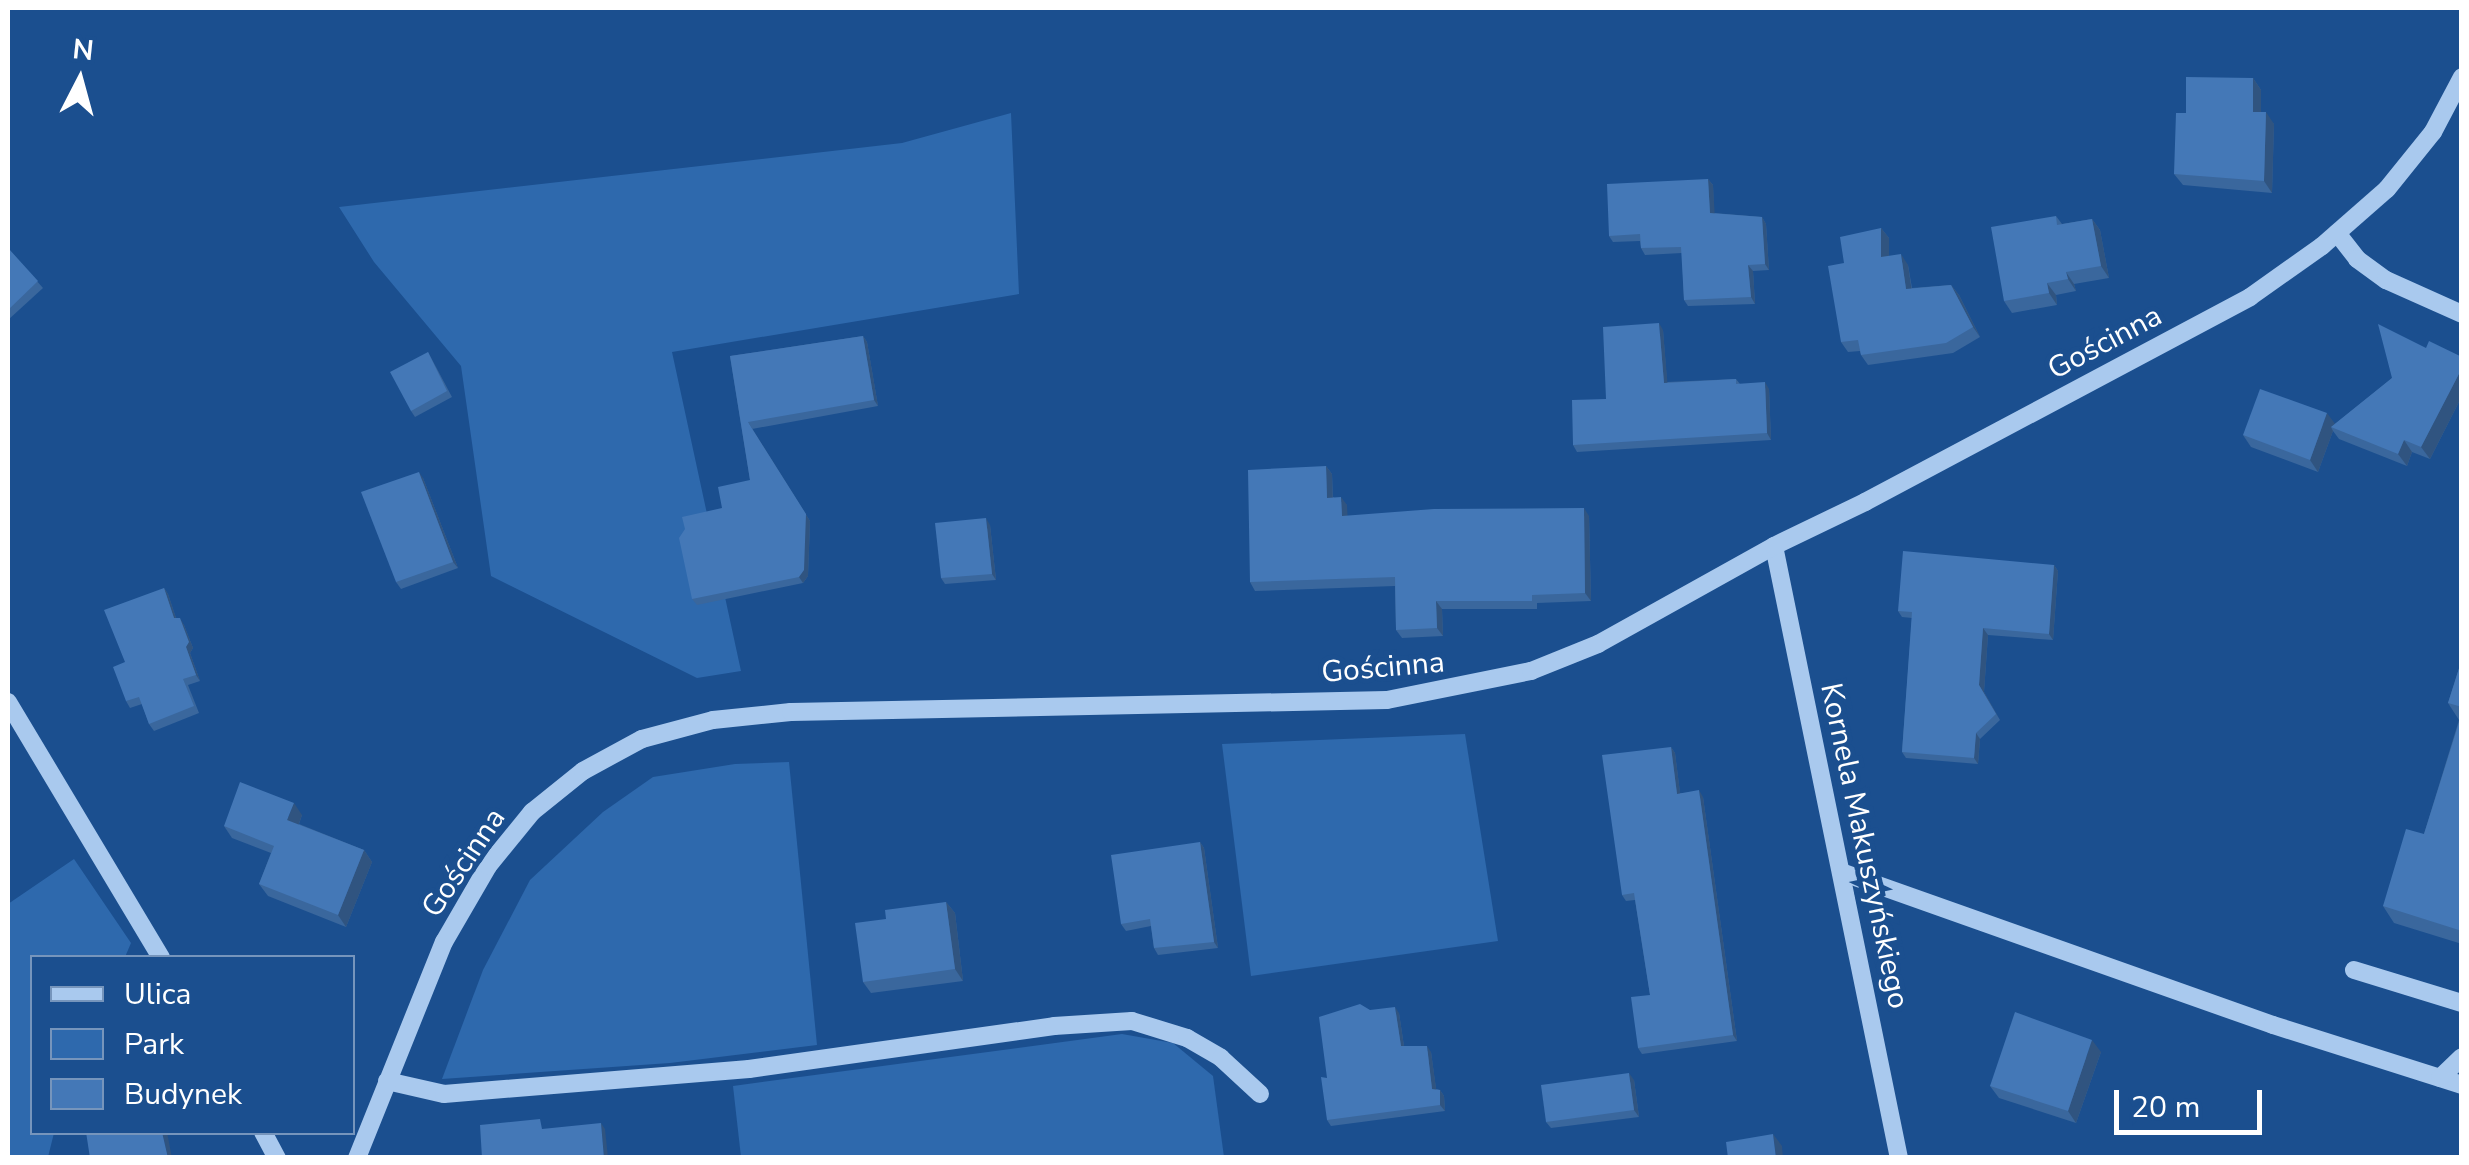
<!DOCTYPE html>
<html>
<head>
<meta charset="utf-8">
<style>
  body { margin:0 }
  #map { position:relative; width:2469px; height:1165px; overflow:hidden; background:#1b4f8f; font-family:"Nunito Sans",sans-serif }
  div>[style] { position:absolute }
  .green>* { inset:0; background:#2e69ad }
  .minor>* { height:18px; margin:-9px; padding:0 9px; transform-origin:9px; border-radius:9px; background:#a9c9ee }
  .wall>* { inset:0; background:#3a679d }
  .shaded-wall>* { inset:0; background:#305480 }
  .building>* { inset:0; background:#4478b7 }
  span { translate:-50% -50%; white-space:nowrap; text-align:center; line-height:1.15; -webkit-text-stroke:10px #1b4f8f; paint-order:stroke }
  .street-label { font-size:30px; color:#fff }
  .frame { position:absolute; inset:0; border:10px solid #fff; pointer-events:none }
  .legend { position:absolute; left:30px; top:955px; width:325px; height:180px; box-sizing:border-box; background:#1b4f8f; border:2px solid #7695bc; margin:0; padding:12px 18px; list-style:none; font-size:30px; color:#fff }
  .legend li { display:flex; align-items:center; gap:20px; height:50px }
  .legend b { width:50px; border:2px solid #7695bc }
  .north { position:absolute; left:30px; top:30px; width:100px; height:100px; -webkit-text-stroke:8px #1b4f8f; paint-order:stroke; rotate:6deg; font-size:28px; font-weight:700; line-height:40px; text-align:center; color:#fff }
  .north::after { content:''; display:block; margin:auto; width:35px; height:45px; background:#fff; clip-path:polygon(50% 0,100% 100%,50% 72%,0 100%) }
  .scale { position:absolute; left:2114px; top:1090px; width:148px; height:45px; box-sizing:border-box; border:5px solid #fff; border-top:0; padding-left:12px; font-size:30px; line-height:35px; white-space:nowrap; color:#fff; -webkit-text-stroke:8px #1b4f8f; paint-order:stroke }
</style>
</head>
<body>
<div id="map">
  <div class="green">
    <div style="clip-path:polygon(1011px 113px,1019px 294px,672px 352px,741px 671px,697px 678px,491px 576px,461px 366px,374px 262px,339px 207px,902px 143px)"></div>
    <div style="clip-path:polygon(1465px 734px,1498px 941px,1251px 976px,1222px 744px)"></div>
    <div style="clip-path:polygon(789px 762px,817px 1045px,670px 1063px,442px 1079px,483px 970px,530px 880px,603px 812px,653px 777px,735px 764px)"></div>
    <div style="clip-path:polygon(74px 859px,131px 943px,125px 957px,32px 958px,32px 1132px,54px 1133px,48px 1157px,8px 1157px,8px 904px)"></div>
    <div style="clip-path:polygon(1122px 1034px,1173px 1043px,1213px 1076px,1224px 1157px,741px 1157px,733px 1086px)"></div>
  </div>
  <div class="minor">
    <div style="left:2337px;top:233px;width:33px;rotate:52deg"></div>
    <div style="left:2357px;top:259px;width:36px;rotate:36deg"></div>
    <div style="left:2386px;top:280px;width:83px;rotate:24.1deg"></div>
    <div style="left:1774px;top:546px;width:625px;rotate:78.46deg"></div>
    <div style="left:8px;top:702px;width:298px;rotate:59.1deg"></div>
    <div style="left:1841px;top:872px;width:458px;rotate:19.5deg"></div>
    <div style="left:2273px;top:1025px;width:198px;rotate:17.6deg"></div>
    <div style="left:2354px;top:970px;width:113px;rotate:17deg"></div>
    <div style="left:2440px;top:1078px;width:30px;rotate:-44deg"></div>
    <div style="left:387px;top:1081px;width:58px;rotate:12.8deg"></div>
    <div style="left:444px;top:1094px;width:306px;rotate:-4.7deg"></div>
    <div style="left:749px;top:1069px;width:308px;rotate:-8deg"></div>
    <div style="left:1054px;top:1026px;width:78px;rotate:-3.7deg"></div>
    <div style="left:1132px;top:1021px;width:58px;rotate:17.2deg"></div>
    <div style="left:1187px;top:1038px;width:39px;rotate:30deg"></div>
    <div style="left:1221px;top:1058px;width:53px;rotate:42.7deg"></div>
    <div style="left:263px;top:1132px;width:30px;rotate:62deg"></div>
    <div style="left:357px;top:1158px;width:233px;rotate:-68.1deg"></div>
    <div style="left:444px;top:942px;width:88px;rotate:-59.9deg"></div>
    <div style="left:488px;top:866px;width:70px;rotate:-50.8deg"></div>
    <div style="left:532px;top:812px;width:65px;rotate:-38.8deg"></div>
    <div style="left:583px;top:771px;width:67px;rotate:-28.5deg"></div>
    <div style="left:642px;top:739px;width:73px;rotate:-15deg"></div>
    <div style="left:713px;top:720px;width:78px;rotate:-5.9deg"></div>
    <div style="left:791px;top:712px;width:596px;rotate:-1.15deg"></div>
    <div style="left:1387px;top:700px;width:147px;rotate:-11.4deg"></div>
    <div style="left:1531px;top:671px;width:72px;rotate:-21.9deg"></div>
    <div style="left:1598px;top:644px;width:201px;rotate:-29.1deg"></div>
    <div style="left:1774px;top:546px;width:101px;rotate:-25.8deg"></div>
    <div style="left:1865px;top:502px;width:436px;rotate:-28deg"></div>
    <div style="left:2250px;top:297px;width:88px;rotate:-35.3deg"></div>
    <div style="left:2322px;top:246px;width:86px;rotate:-41.2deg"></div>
    <div style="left:2387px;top:189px;width:73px;rotate:-51.1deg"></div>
    <div style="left:2433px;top:132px;width:62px;rotate:-62.2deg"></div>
  </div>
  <div class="wall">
    <div style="clip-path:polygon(2253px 78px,2261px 90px,2261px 112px,2274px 124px,2272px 193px,2183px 185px,2174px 174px,2186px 113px)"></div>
    <div style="clip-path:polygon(1708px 179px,1713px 185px,1714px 213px,1762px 217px,1766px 224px,1769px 270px,1753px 271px,1755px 304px,1688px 306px,1684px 300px,1682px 253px,1645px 255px,1641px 248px,1640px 241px,1613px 242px,1609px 236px)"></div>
    <div style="clip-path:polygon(2056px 216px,2062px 224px,2092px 219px,2100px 230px,2109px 278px,2074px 284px,2076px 291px,2056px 295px,2057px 305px,2012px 313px,2004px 301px)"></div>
    <div style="clip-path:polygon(1881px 228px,1889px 238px,1889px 256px,1908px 265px,1912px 288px,1951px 285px,1959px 295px,1980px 337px,1953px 353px,1868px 365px,1861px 355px,1860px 351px,1848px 352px,1841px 342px,1844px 263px)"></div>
    <div style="clip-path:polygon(8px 248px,43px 288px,8px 320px)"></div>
    <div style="clip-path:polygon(1663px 330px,1667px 382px,1736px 379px,1740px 384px,1769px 389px,1771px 440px,1577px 452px,1573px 445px,1606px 399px)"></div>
    <div style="clip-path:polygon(863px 336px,867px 342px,878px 406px,752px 429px,810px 521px,808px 576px,803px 583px,697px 605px,692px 599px,722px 508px,750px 480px,730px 356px)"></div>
    <div style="clip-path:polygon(2426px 348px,2462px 357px,2462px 396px,2430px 459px,2412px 452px,2407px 466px,2339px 439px,2333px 431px,2318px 472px,2251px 447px,2243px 435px,2335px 424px,2392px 378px)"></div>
    <div style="clip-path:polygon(428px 352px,452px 397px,415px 417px,411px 411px)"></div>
    <div style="clip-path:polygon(1326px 466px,1332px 474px,1333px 497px,1347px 505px,1347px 516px,1589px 516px,1591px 601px,1537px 603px,1537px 609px,1442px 609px,1443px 636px,1402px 638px,1396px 630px,1395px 586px,1255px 591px,1250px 582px)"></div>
    <div style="clip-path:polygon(423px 478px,458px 568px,401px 589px,396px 582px)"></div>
    <div style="clip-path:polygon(990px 525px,996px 580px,945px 584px,941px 578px)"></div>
    <div style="clip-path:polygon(2054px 565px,2058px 571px,2053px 640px,1988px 635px,1984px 692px,2000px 720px,1980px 739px,1978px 764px,1906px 758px,1902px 752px,1912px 618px,1902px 617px,1898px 611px)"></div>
    <div style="clip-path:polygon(164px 588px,168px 594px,176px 618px,184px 625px,193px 648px,190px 653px,200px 681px,188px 685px,199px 713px,154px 731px,149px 724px,142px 704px,130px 708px,126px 701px,125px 662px)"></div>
    <div style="clip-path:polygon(2462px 659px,2462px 944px,2394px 923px,2383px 906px,2424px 834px,2459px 720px,2448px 703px)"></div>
    <div style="clip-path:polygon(1671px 747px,1675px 753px,1680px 793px,1703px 797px,1737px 1041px,1642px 1054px,1638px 1048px,1650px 995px,1635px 900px,1626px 901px,1622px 895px)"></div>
    <div style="clip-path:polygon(302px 815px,299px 824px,364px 850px,372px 862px,346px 927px,268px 896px,259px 884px,271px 853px,232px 838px,224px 826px)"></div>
    <div style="clip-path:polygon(1200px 842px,1204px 848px,1218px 948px,1158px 955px,1154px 948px,1151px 926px,1126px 931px,1121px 924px)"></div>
    <div style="clip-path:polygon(946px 902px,955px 913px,963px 981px,871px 993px,863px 982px,886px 919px)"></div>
    <div style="clip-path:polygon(1370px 1010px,1399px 1013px,1404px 1046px,1431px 1052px,1436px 1089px,1440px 1090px,1444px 1096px,1445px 1111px,1331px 1126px,1327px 1120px,1327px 1078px)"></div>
    <div style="clip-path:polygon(2101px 1052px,2076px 1123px,1999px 1098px,1990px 1086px)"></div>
    <div style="clip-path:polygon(1634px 1080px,1639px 1117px,1551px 1128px,1546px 1122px)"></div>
  </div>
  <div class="shaded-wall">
    <div style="clip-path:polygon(2253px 78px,2261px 90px,2261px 123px,2253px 112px)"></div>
    <div style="clip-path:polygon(2266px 112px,2274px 124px,2272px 193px,2264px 181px)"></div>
    <div style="clip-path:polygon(1708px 179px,1713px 185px,1715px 219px,1710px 213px)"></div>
    <div style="clip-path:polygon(1762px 217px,1766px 224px,1769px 270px,1765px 264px)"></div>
    <div style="clip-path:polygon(2092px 219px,2100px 230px,2109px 278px,2101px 266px)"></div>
    <div style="clip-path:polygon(1881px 228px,1889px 238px,1889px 268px,1881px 257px)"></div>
    <div style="clip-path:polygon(1901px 254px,1908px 265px,1913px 299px,1906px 289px)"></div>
    <div style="clip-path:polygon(1748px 265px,1753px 271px,1755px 304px,1751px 297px)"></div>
    <div style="clip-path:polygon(2066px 272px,2074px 284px,2076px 291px,2068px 279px)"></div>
    <div style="clip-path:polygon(2047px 283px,2056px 295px,2057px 305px,2049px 293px)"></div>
    <div style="clip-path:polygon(1951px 285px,1959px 295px,1980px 337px,1973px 327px)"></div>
    <div style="clip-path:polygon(1659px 323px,1663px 330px,1668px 389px,1664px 383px)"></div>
    <div style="clip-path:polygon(863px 336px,867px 342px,878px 406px,874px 400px)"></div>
    <div style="clip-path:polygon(2462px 368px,2462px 396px,2430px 459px,2421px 447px)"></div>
    <div style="clip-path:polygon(1765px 382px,1769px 389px,1771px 440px,1767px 433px)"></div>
    <div style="clip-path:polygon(2327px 413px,2336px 425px,2331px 427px,2333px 431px,2318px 472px,2310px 460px)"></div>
    <div style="clip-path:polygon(748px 422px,810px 521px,808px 576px,803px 583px,799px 577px)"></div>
    <div style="clip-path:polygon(2404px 440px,2412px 452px,2407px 466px,2398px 454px)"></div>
    <div style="clip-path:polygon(1326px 466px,1332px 474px,1333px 506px,1327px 498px)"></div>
    <div style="clip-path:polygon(419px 472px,423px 478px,458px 568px,453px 562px)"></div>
    <div style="clip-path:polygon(1341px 497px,1347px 505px,1348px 524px,1342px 516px)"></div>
    <div style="clip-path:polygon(1584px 508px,1589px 516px,1591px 601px,1585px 593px)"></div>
    <div style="clip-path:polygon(986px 518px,990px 525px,996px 580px,992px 574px)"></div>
    <div style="clip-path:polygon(2054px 565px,2058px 571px,2053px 640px,2049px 634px)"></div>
    <div style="clip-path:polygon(164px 588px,168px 594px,178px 624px,174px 618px)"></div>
    <div style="clip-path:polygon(1436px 601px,1442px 609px,1443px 636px,1437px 628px)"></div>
    <div style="clip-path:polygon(180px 618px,184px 625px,193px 648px,190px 653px,200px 681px,196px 675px,186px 647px)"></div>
    <div style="clip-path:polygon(1983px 628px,1988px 635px,1984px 692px,2000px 720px,1979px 685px)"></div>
    <div style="clip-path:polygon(1976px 733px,1980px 739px,1978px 764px,1974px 758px)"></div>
    <div style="clip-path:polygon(1671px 747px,1675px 753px,1681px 800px,1677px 794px)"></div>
    <div style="clip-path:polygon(1699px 790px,1703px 797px,1737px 1041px,1733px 1035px)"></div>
    <div style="clip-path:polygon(294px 803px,302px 815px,296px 832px,287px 820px)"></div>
    <div style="clip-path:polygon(1200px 842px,1204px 848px,1218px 948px,1214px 942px)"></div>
    <div style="clip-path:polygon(364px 850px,372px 862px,346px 927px,338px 915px)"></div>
    <div style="clip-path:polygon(946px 902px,955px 913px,963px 981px,955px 969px)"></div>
    <div style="clip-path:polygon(1395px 1007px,1399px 1013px,1405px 1053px,1401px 1046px)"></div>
    <div style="clip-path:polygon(2092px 1040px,2101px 1052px,2076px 1123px,2068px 1111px)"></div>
    <div style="clip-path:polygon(1427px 1046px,1431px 1052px,1437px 1095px,1432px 1089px)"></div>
    <div style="clip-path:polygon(1629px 1073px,1634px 1080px,1639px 1117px,1634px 1110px)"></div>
    <div style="clip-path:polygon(1440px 1090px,1444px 1096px,1445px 1111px,1440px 1105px)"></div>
    <div style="clip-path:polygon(601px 1123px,605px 1129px,608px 1158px,604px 1158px)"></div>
    <div style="clip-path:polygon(162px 1132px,167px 1132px,172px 1158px,168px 1158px)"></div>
    <div style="clip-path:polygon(1773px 1134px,1782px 1146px,1783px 1158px,1776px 1158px)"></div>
  </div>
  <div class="building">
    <div style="clip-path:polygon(2186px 77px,2253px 78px,2253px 112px,2266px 112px,2264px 181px,2174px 174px,2176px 113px,2186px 113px)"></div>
    <div style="clip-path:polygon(1708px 179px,1710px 213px,1762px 217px,1765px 264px,1748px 265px,1751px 297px,1684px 300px,1681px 247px,1641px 248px,1640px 234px,1609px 236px,1607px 184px)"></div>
    <div style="clip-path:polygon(2056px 216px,2057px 225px,2092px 219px,2101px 266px,2066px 272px,2068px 279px,2047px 283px,2049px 293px,2004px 301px,1991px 227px)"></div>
    <div style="clip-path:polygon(1881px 228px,1881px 257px,1901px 254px,1906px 289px,1951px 285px,1973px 327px,1946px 343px,1861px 355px,1858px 340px,1841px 342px,1828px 266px,1844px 263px,1840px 237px)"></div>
    <div style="clip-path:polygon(8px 248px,38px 281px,8px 310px)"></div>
    <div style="clip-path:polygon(1659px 323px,1664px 383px,1736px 379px,1736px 384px,1765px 382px,1767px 433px,1573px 445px,1572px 400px,1606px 399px,1603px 327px)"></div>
    <div style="clip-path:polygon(2378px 324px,2426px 348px,2429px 341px,2462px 357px,2462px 368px,2421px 447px,2404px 440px,2398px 454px,2331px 427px,2392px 378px)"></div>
    <div style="clip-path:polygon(863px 336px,874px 400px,748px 422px,806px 514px,804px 570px,799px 577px,692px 599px,679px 538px,685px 529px,682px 517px,722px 508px,718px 487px,750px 480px,730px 356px)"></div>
    <div style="clip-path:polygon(428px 352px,447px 391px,411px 411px,390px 372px)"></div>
    <div style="clip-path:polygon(2260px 389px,2327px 413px,2310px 460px,2243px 435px)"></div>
    <div style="clip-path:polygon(1326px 466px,1327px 498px,1341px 497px,1342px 516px,1434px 509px,1584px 508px,1585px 593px,1532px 595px,1532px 601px,1436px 601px,1437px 628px,1396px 630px,1395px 577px,1250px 582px,1248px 470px)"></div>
    <div style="clip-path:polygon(419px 472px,453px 562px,396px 582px,361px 492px)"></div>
    <div style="clip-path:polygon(986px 518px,992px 574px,941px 578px,935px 523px)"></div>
    <div style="clip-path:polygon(1903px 551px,2054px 565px,2049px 634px,1983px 628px,1979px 685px,1996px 714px,1976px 733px,1974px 758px,1902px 752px,1912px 612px,1898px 611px)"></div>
    <div style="clip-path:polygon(164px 588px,174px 618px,180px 618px,189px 642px,186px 647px,196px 675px,183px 679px,194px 706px,149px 724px,139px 697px,126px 701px,113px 667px,125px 662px,104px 610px)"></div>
    <div style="clip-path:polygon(2462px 659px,2462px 707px,2448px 703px)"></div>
    <div style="clip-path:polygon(2462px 713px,2462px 931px,2383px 906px,2406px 829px,2424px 834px)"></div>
    <div style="clip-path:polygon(1671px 747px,1677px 794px,1699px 790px,1733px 1035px,1638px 1048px,1631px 997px,1650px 995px,1634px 893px,1622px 895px,1602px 755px)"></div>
    <div style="clip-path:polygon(240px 782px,294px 803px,287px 820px,364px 850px,338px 915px,259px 884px,274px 846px,224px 826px)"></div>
    <div style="clip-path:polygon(1200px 842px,1214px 942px,1154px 948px,1150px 919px,1121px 924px,1111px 855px)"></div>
    <div style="clip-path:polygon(946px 902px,955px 969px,863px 982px,855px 923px,886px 919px,885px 910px)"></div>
    <div style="clip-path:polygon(1360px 1004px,1370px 1010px,1395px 1007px,1401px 1046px,1427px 1046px,1432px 1089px,1440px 1090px,1440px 1105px,1327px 1120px,1321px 1077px,1327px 1078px,1319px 1017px)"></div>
    <div style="clip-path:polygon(2015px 1012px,2092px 1040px,2068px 1111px,1990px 1086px)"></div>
    <div style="clip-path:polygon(1629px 1073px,1634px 1110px,1546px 1122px,1541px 1085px)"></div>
    <div style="clip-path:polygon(540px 1119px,542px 1129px,601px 1123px,604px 1158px,482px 1158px,480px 1125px)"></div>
    <div style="clip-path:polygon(86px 1132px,162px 1132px,168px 1158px,90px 1158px)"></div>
    <div style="clip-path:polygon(1773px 1134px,1776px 1158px,1728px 1158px,1726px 1142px)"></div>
  </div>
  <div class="street-label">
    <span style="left:2105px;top:343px;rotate:-28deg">Gościnna</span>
    <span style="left:1383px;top:668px;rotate:-5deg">Gościnna</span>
    <span style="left:1864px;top:846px;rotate:78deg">Kornela Makuszyńskiego</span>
    <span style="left:464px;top:863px;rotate:-56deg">Gościnna</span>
  </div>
  <div class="frame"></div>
  <ul class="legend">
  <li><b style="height:12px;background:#a9c9ee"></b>Ulica</li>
  <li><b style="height:28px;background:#2e69ad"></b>Park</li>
  <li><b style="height:28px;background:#4478b7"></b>Budynek</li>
  </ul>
  <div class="north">N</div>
  <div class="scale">20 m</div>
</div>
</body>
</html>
